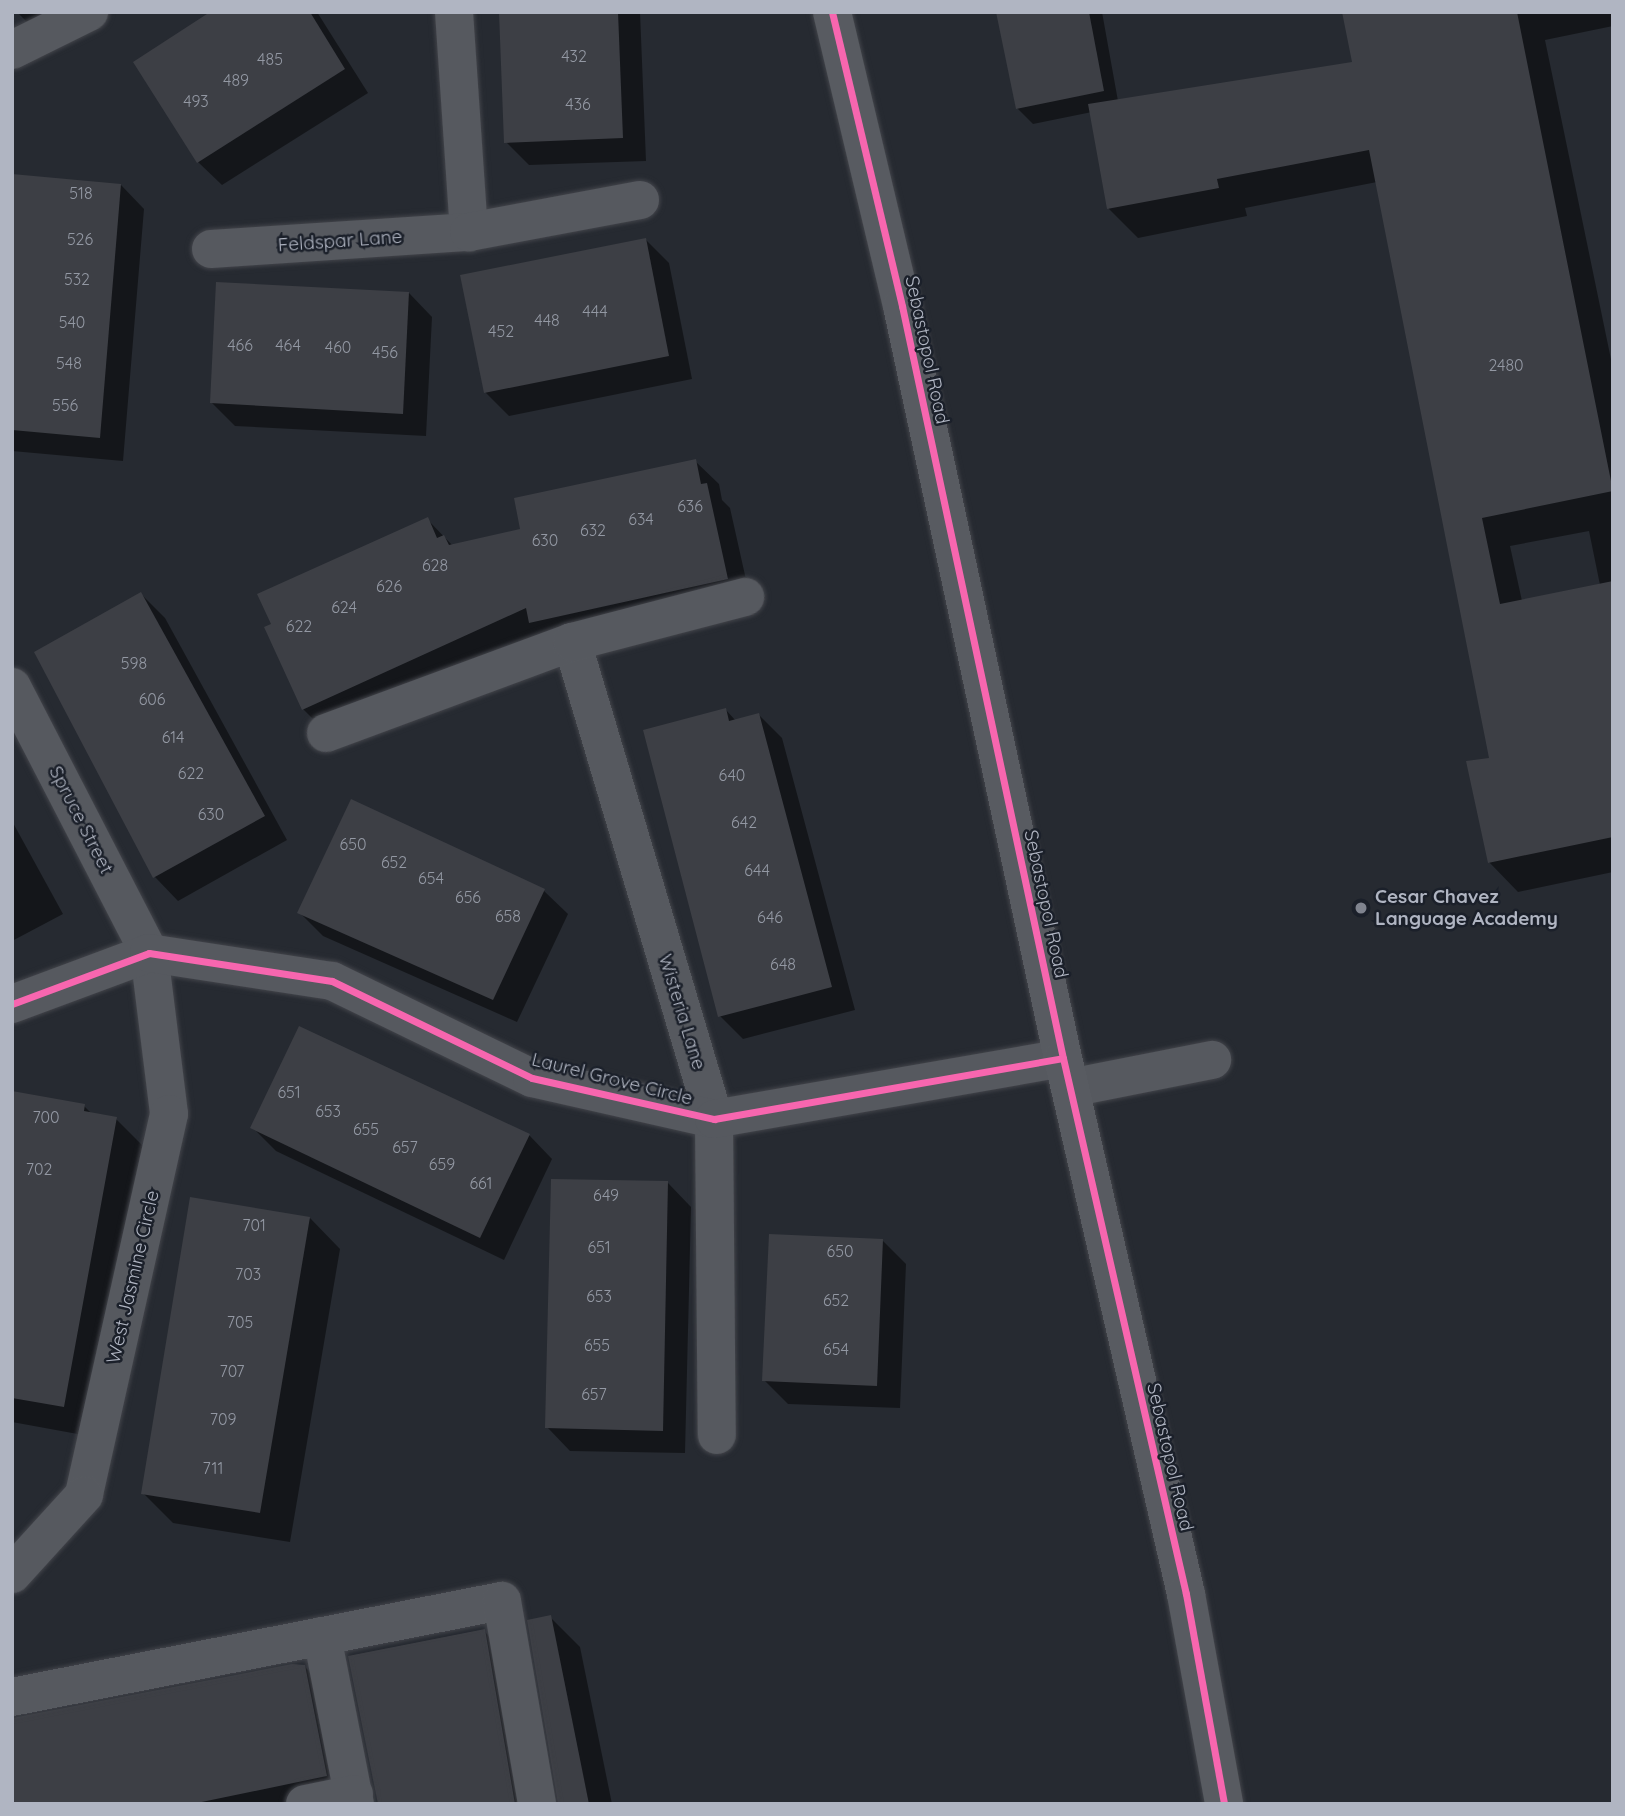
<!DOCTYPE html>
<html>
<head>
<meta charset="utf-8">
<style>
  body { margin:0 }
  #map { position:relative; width:1625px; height:1816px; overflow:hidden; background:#262a31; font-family:Quicksand,sans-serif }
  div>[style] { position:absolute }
  .shadow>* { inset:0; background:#0007 }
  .building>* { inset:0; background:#3d3f45 }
  .roads { filter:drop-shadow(0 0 2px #42444a) drop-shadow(0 0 2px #42444a) }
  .minor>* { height:38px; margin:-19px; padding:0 19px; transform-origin:19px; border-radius:19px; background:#56595f }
  .major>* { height:38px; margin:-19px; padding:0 19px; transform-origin:19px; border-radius:19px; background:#585b61 }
  .cycleway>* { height:7px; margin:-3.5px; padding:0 3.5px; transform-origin:3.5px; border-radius:3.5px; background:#f766af }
  .dots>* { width:19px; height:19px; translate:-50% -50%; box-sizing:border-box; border:4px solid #1b202a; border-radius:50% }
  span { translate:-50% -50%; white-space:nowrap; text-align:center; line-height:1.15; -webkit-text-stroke:5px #1b202a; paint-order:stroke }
  .number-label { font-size:16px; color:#9398a3 }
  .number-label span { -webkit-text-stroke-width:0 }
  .street-label { font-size:19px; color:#b0b5c2 }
  .poi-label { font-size:19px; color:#b0b5c2; font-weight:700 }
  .left { translate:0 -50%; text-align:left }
  .frame { position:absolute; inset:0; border:14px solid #b0b5c2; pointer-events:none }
</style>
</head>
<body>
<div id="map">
  <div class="shadow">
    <div style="clip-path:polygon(17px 12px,68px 12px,36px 31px)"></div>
    <div style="clip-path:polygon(218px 12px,317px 12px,368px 93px,222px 185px,198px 162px)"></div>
    <div style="clip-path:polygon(500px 12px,640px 12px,646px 161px,529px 165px,506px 142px)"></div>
    <div style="clip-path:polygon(evenodd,997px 12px,1102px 12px,1118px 101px,1354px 63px,1344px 12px,1613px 12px,1613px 26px,1545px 40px,1613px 369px,1613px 872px,1518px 892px,1489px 862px,1491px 759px,1377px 182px,1245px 208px,1247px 216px,1138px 238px,1109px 209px,1092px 112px,1033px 124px,1017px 108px,997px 12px,1589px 531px,1600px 585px,1522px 601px,1510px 546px,1589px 531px)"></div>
    <div style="clip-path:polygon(12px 176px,121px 185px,144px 209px,123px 461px,12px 451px)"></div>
    <div style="clip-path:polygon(645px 239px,669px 263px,692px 379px,509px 416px,485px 392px)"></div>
    <div style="clip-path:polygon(409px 293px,432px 317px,426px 436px,235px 426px,212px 403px)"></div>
    <div style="clip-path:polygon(695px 461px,719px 484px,722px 500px,730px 508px,751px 602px,327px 733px,303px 709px,427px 519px,452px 545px,522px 530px)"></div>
    <div style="clip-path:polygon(141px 594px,165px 618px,287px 840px,178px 901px,155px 877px,36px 652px)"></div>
    <div style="clip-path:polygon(726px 710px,736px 721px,759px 715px,782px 738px,855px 1010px,743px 1039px,720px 1016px)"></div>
    <div style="clip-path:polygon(351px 801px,544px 891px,568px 914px,517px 1022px,323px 936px,299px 912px)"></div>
    <div style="clip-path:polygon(12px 821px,63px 914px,12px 941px)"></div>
    <div style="clip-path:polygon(12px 1092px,84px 1106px,92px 1114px,116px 1119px,146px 1149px,94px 1437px,12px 1422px)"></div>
    <div style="clip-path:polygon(252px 1127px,529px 1135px,552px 1159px,504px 1260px,276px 1151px)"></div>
    <div style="clip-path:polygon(668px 1183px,691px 1207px,685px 1453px,570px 1451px,547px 1427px)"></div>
    <div style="clip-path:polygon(310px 1218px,340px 1249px,290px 1542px,173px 1523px,143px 1493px)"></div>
    <div style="clip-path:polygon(882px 1240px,906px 1264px,900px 1408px,788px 1404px,764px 1380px)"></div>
    <div style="clip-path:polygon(550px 1617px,580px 1647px,612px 1804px,560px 1804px)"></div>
    <div style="clip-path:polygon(484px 1631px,514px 1661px,539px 1804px,377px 1804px)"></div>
    <div style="clip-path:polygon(305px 1667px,335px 1697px,356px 1804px,12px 1804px)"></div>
  </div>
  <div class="building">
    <div style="clip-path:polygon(210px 12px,310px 12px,345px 69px,197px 163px,133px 62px)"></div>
    <div style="clip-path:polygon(499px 12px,618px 12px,623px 138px,504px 143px)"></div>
    <div style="clip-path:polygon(996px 12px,1089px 12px,1104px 91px,1016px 109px)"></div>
    <div style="clip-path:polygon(1342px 12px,1517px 12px,1613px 491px,1482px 518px,1500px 604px,1613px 581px,1613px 837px,1488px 863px,1466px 761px,1489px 758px,1369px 150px,1217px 179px,1219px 188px,1107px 209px,1088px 104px,1352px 62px)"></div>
    <div style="clip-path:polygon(12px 174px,121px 184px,100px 438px,12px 430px)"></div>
    <div style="clip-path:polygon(646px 238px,669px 356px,484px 393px,460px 275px)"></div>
    <div style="clip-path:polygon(216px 282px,409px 292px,403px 414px,210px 403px)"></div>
    <div style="clip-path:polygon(696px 459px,701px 484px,707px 483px,728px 579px,529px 623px,526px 608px,302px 710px,264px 627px,271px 624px,257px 594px,428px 517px,437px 538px,444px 535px,449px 545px,520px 529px,514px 498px)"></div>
    <div style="clip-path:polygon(141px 592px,265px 816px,153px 878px,34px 652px)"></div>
    <div style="clip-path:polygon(726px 708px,729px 721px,759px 713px,832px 987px,718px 1017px,643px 730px)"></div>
    <div style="clip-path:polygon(351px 799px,545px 889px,493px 1000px,297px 913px)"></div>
    <div style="clip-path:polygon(299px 1026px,530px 1134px,480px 1238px,250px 1128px)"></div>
    <div style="clip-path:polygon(12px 1091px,85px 1104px,84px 1111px,117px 1117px,64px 1407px,12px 1398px)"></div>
    <div style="clip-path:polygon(551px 1179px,668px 1181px,663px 1431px,545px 1428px)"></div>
    <div style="clip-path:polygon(190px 1197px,310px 1217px,260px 1513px,141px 1494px)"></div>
    <div style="clip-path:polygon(769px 1234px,883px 1239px,877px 1386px,762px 1381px)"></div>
    <div style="clip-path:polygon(551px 1615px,589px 1804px,558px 1804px,527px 1620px)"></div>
    <div style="clip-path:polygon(485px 1629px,515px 1804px,378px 1804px,348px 1656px)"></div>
    <div style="clip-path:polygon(292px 1664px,305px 1665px,327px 1776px,192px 1804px,12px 1804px,12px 1718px)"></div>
  </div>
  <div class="roads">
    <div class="minor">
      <div style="left:454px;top:12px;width:221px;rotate:86.1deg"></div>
      <div style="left:12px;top:50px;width:86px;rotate:-26.3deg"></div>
      <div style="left:211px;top:249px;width:259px;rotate:-3.8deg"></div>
      <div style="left:469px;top:232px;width:174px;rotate:-10.6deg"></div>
      <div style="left:572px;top:642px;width:498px;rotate:73.4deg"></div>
      <div style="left:714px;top:1119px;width:316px;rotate:89.5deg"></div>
      <div style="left:12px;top:687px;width:299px;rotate:62.7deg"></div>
      <div style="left:149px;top:953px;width:162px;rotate:82.9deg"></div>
      <div style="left:169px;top:1114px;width:390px;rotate:102.6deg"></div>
      <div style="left:84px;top:1495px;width:107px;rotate:132.3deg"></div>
      <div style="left:326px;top:733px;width:262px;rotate:-20.3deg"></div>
      <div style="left:572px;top:642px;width:179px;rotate:-14.6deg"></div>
      <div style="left:12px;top:1004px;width:146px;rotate:-20.4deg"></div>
      <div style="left:149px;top:953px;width:185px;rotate:8.7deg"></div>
      <div style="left:332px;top:981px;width:222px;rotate:25.9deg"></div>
      <div style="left:532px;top:1078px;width:187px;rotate:12.7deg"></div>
      <div style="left:714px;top:1119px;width:354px;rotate:-9.9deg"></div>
      <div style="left:1070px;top:1088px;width:145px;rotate:-11.2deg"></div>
      <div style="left:322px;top:1636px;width:171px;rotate:78.9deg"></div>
      <div style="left:12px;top:1697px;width:499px;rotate:-11.1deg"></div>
      <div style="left:502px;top:1601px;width:206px;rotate:80.2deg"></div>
      <div style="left:305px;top:1804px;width:50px;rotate:-11.5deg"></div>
    </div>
    <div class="major">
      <div style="left:832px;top:12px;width:302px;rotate:76.6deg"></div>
      <div style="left:902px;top:306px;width:769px;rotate:77.92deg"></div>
      <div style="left:1063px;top:1058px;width:550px;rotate:77.08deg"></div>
      <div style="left:1186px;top:1594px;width:213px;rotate:79.7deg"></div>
    </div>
  </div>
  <div class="cycleway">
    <div style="left:832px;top:12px;width:302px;rotate:76.6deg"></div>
    <div style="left:902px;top:306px;width:769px;rotate:77.92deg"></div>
    <div style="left:1063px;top:1058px;width:550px;rotate:77.08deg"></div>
    <div style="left:1186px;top:1594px;width:213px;rotate:79.7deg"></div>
    <div style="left:12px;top:1004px;width:146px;rotate:-20.4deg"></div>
    <div style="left:149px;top:953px;width:185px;rotate:8.7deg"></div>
    <div style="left:332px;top:981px;width:222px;rotate:25.9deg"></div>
    <div style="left:532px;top:1078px;width:187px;rotate:12.7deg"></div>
    <div style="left:714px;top:1119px;width:354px;rotate:-9.9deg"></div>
  </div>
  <div class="dots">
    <div style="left:1361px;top:908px;background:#80848f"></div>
  </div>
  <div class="number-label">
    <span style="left:574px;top:56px">432</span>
    <span style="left:270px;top:59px">485</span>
    <span style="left:236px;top:80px">489</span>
    <span style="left:196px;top:101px">493</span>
    <span style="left:578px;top:104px">436</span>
    <span style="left:81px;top:193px">518</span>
    <span style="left:80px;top:239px">526</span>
    <span style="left:77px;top:279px">532</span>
    <span style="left:595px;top:311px">444</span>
    <span style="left:547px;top:320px">448</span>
    <span style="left:72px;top:322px">540</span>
    <span style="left:501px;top:331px">452</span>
    <span style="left:240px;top:345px">466</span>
    <span style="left:288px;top:345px">464</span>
    <span style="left:338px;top:347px">460</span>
    <span style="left:385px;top:352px">456</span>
    <span style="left:69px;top:363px">548</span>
    <span style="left:1506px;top:365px">2480</span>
    <span style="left:65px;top:405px">556</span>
    <span style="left:690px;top:506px">636</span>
    <span style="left:641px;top:519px">634</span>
    <span style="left:593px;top:530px">632</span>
    <span style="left:545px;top:540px">630</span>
    <span style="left:435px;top:565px">628</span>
    <span style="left:389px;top:586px">626</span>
    <span style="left:344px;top:607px">624</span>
    <span style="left:299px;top:626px">622</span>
    <span style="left:134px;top:663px">598</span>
    <span style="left:152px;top:699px">606</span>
    <span style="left:173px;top:737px">614</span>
    <span style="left:191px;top:773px">622</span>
    <span style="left:732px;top:775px">640</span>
    <span style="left:211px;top:814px">630</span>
    <span style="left:744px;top:822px">642</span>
    <span style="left:353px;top:844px">650</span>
    <span style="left:394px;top:862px">652</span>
    <span style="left:757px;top:870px">644</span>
    <span style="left:431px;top:878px">654</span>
    <span style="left:468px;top:897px">656</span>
    <span style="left:508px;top:916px">658</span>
    <span style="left:770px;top:917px">646</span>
    <span style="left:783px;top:964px">648</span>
    <span style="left:289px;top:1092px">651</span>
    <span style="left:328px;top:1111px">653</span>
    <span style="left:46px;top:1117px">700</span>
    <span style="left:366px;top:1129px">655</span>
    <span style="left:405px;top:1147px">657</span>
    <span style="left:442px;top:1164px">659</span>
    <span style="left:39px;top:1169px">702</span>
    <span style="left:481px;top:1183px">661</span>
    <span style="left:606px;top:1195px">649</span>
    <span style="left:254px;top:1225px">701</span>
    <span style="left:599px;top:1247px">651</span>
    <span style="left:840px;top:1251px">650</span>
    <span style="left:248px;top:1274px">703</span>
    <span style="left:599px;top:1296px">653</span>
    <span style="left:836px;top:1300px">652</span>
    <span style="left:240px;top:1322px">705</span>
    <span style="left:597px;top:1345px">655</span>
    <span style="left:836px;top:1349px">654</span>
    <span style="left:232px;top:1371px">707</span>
    <span style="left:594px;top:1394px">657</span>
    <span style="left:223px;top:1419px">709</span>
    <span style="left:213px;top:1468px">711</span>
  </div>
  <div class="street-label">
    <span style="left:340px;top:241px;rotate:-4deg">Feldspar Lane</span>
    <span style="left:927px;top:350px;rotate:78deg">Sebastopol Road</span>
    <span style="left:81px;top:820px;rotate:63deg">Spruce Street</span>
    <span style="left:1046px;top:904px;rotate:78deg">Sebastopol Road</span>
    <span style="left:682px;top:1012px;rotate:73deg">Wisteria Lane</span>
    <span style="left:612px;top:1079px;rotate:14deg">Laurel Grove Circle</span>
    <span style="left:133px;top:1277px;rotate:-77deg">West Jasmine Circle</span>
    <span style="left:1170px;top:1457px;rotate:77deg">Sebastopol Road</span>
  </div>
  <div class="poi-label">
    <span class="left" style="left:1375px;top:908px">Cesar Chavez<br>Language Academy</span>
  </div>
  <div class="frame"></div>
</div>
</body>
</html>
